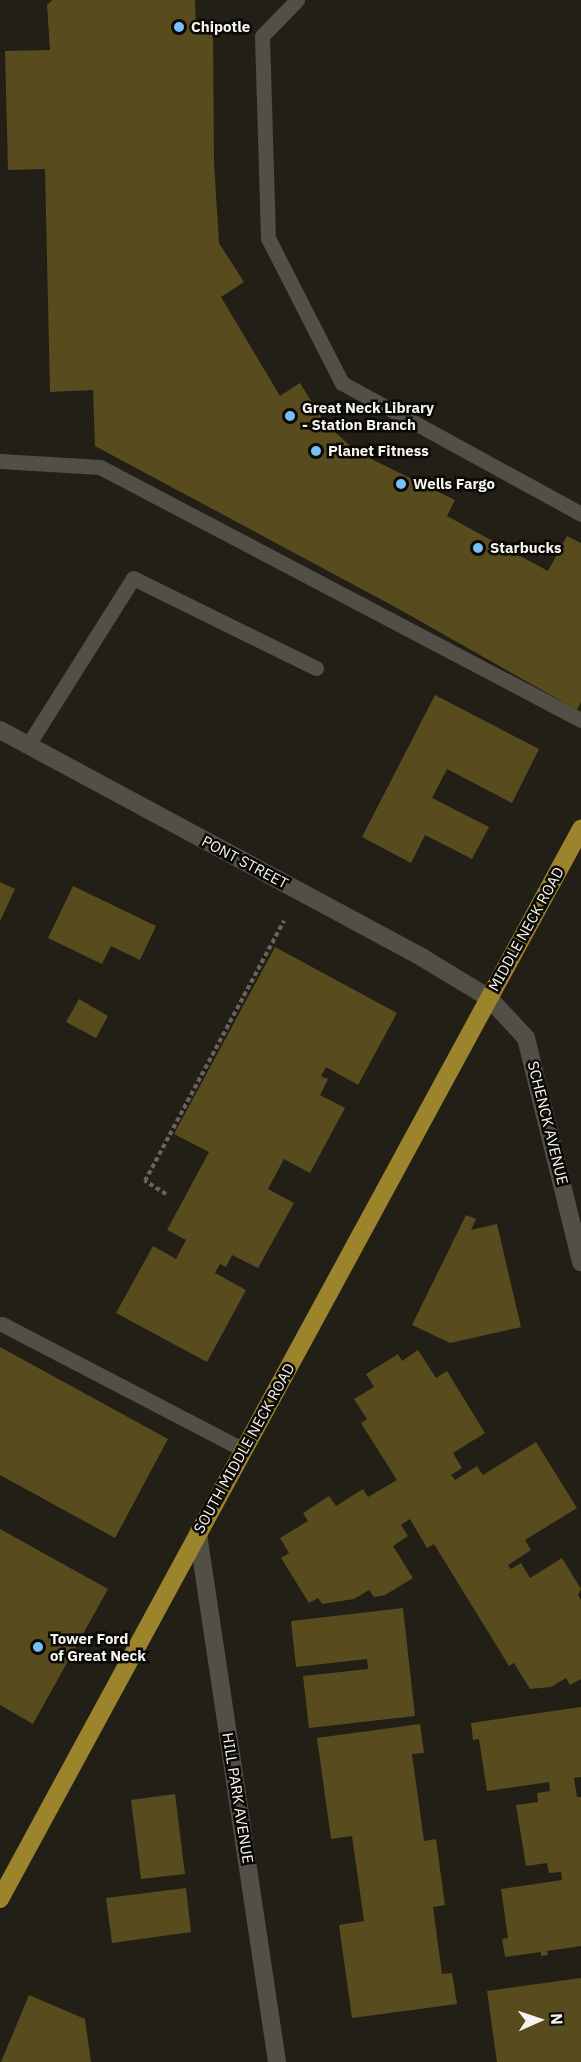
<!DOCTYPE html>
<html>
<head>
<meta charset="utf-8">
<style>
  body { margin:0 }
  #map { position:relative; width:581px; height:2062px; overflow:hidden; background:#221f17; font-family:"IBM Plex Sans",sans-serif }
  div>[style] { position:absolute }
  .building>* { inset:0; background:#584b1e }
  .path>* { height:4px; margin-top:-2px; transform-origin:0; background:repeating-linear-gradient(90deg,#68655e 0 4.5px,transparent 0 7.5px) }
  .lane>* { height:15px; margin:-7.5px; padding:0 7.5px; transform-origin:7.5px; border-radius:7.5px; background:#524f46 }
  .street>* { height:18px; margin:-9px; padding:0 9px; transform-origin:9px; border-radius:9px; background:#524f46 }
  .primary>* { height:18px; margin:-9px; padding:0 9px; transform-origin:9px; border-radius:9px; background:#9c842c }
  .dots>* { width:16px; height:16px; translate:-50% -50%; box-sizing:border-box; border:3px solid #0a0906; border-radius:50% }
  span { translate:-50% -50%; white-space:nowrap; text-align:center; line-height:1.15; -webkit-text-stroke:5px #0a0906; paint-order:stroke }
  .poi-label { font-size:15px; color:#f6f4ef; font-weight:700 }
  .left { translate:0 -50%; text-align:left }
  .street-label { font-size:15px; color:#f6f4ef }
  .north { position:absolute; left:509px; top:1990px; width:60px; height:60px; -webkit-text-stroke:4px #0a0906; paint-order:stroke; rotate:87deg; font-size:16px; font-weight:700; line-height:24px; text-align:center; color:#f6f4ef }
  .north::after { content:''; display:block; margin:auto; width:21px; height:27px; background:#f6f4ef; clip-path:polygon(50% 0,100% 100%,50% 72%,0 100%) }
</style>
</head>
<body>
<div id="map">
  <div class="building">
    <div style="clip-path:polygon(52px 0,195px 0,196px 28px,213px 28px,214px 163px,219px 243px,244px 282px,221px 297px,280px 396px,300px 383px,325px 423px,357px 452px,455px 500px,447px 516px,548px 571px,567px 536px,581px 543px,581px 702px,577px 710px,397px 608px,95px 446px,93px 390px,50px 392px,45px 169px,8px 170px,5px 51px,50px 50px,47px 5px)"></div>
    <div style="clip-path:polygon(435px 695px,539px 749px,512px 803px,447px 769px,432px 798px,489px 827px,472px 859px,425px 835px,411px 863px,362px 837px)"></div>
    <div style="clip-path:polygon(0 882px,15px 889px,0 921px)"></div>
    <div style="clip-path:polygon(73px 886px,156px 926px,140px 960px,111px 946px,102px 964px,48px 938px)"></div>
    <div style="clip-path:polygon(275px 947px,397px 1013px,358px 1085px,326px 1067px,321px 1076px,328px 1079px,320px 1095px,345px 1108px,310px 1173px,284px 1159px,268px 1189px,294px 1203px,258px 1268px,232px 1255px,226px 1267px,220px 1264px,215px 1273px,246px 1290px,207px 1362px,116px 1313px,153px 1246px,176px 1259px,186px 1240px,167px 1230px,209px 1152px,174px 1134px)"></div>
    <div style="clip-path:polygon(79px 999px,108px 1016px,96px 1038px,66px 1022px)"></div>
    <div style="clip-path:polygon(466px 1215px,476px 1219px,471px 1230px,497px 1224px,521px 1327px,450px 1343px,412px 1325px)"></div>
    <div style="clip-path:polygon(0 1347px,168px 1439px,115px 1538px,0 1475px)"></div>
    <div style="clip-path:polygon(418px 1350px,436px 1378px,447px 1371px,485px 1433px,453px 1453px,462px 1468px,451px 1475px,455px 1480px,477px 1466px,483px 1475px,536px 1442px,577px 1508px,525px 1540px,531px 1550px,508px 1565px,511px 1569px,521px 1563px,530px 1578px,562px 1558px,581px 1589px,578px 1595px,581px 1600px,581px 1679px,570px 1685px,566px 1678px,551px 1687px,530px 1689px,514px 1663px,509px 1666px,434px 1544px,427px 1548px,410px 1519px,401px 1525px,408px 1536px,393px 1546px,413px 1578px,385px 1595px,374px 1597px,369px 1590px,354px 1599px,322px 1604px,318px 1598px,309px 1603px,281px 1558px,289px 1553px,280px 1538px,308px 1521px,303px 1513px,329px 1496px,336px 1506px,363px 1489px,368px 1497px,397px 1480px,361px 1423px,367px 1419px,354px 1399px,374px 1387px,366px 1374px,398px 1354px,402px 1361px)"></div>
    <div style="clip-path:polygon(0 1529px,108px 1589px,33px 1724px,0 1705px)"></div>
    <div style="clip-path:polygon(403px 1608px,415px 1716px,309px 1728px,303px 1676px,368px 1669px,367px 1659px,296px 1667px,291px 1621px)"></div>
    <div style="clip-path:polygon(581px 1707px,581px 1777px,574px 1778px,577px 1797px,581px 1797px,581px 1946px,547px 1951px,548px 1955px,541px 1956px,541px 1952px,505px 1957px,502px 1939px,508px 1938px,501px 1889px,562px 1880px,561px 1872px,549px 1873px,547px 1863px,526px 1866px,516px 1805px,538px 1802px,537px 1793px,550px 1791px,549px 1782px,487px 1791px,479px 1739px,473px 1740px,471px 1723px)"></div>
    <div style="clip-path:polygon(420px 1724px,424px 1753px,412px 1754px,424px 1841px,436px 1839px,445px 1905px,433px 1907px,442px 1974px,452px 1973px,457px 2004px,352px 2018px,339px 1925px,364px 1921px,352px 1836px,331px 1839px,317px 1738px)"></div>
    <div style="clip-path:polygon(175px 1794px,185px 1874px,141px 1879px,131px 1800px)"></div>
    <div style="clip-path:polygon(186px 1888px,191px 1932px,112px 1943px,106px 1898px)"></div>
    <div style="clip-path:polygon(581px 1978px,581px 2062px,497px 2062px,487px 1991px)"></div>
    <div style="clip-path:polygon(29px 1995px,85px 2019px,91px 2062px,1px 2062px)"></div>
  </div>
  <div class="path">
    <div style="left:166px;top:1194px;width:25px;rotate:-148deg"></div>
    <div style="left:145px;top:1181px;width:295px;rotate:-61.9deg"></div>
  </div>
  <div class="lane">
    <div style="left:297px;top:0;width:50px;rotate:134.2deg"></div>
    <div style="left:262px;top:36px;width:202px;rotate:88.3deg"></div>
    <div style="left:268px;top:238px;width:163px;rotate:63deg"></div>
    <div style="left:342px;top:383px;width:273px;rotate:28.7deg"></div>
    <div style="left:0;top:461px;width:100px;rotate:3.4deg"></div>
    <div style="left:100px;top:467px;width:543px;rotate:27.74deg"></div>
    <div style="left:28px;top:745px;width:197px;rotate:-57.8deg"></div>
    <div style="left:133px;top:578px;width:204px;rotate:26.2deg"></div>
    <div style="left:2px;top:1324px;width:273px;rotate:27.5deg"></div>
  </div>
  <div class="street">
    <div style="left:0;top:730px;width:481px;rotate:28.3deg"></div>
    <div style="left:423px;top:958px;width:77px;rotate:31.2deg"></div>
    <div style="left:489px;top:998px;width:54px;rotate:47.2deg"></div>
    <div style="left:526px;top:1038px;width:231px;rotate:76.2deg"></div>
    <div style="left:198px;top:1534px;width:534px;rotate:81.49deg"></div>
  </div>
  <div class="primary">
    <div style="left:0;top:1899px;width:1218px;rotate:-61.5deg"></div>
  </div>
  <div class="dots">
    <div style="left:179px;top:27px;background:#76c0f7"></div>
    <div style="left:290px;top:416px;background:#76c0f7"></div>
    <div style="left:316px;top:451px;background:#76c0f7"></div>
    <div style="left:401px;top:484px;background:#76c0f7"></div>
    <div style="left:478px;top:548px;background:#76c0f7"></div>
    <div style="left:38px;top:1647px;background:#76c0f7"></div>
  </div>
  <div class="poi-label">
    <span class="left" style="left:191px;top:27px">Chipotle</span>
    <span class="left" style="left:302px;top:416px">Great Neck Library<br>- Station Branch</span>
    <span class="left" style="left:328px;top:451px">Planet Fitness</span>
    <span class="left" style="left:413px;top:484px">Wells Fargo</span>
    <span class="left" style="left:490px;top:548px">Starbucks</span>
    <span class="left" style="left:50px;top:1647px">Tower Ford<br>of Great Neck</span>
  </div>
  <div class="street-label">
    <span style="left:245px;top:862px;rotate:28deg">PONT STREET</span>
    <span style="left:526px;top:929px;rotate:-61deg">MIDDLE NECK ROAD</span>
    <span style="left:548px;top:1123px;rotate:76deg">SCHENCK AVENUE</span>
    <span style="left:244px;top:1448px;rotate:-61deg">SOUTH MIDDLE NECK ROAD</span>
    <span style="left:238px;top:1798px;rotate:81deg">HILL PARK AVENUE</span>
  </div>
  <div class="north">N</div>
</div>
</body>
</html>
